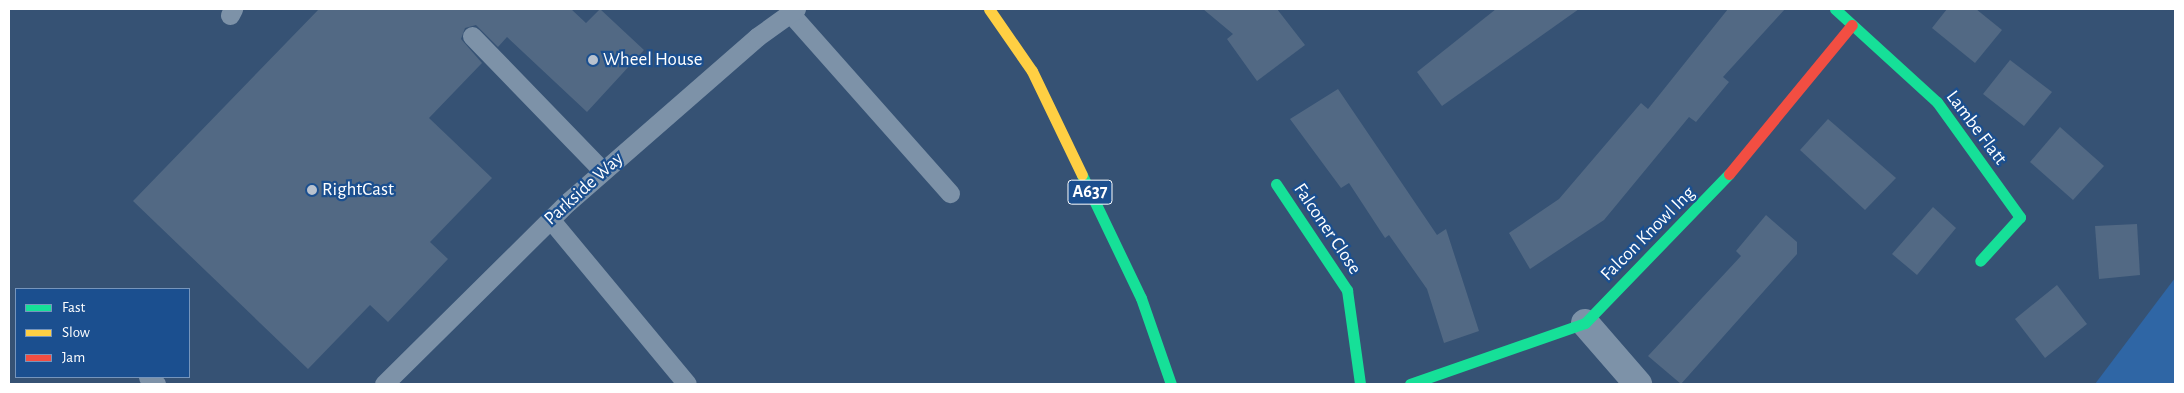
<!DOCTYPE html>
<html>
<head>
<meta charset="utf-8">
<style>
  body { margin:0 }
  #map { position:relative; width:2184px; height:393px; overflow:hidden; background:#365274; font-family:"Alegreya Sans",sans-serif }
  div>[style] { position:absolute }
  .green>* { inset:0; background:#2f66a5 }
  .building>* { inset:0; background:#526984 }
  .lane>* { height:19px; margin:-9.5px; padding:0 9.5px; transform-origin:9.5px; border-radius:9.5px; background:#7d92a8 }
  .street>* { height:28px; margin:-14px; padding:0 14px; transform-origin:14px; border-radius:14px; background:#7d92a8 }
  .fast>* { height:11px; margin:-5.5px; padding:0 5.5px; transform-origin:5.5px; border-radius:5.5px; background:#16e098 }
  .slow>* { height:11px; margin:-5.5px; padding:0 5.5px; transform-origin:5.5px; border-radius:5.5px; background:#ffcf43 }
  .jam>* { height:11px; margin:-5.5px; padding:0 5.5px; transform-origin:5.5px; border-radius:5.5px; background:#f24e42 }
  .dots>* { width:14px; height:14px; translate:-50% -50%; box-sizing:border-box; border:2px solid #1b4f8f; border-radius:50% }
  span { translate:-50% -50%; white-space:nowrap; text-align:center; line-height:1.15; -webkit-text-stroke:4.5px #1b4f8f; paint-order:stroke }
  .shield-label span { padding:1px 4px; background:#1b4f8f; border:1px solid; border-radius:4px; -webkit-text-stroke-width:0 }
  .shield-label { font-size:18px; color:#fff; font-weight:700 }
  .poi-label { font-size:19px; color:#fff }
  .left { translate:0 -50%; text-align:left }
  .street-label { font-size:19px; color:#fff }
  .frame { position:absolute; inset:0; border:10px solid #fff; pointer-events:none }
  .legend { position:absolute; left:15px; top:288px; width:175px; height:90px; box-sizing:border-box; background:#1b4f8f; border:1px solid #7695bc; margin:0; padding:6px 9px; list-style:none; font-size:15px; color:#fff }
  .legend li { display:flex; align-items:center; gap:10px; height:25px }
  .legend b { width:25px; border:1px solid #7695bc }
</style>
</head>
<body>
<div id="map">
  <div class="green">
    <div style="clip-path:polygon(2175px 278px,2175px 384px,2095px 384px)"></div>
  </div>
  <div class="building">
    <div style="clip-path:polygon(319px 9px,571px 9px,586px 23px,600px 9px,644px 50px,587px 112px,507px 37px,498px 47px,476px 25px,465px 28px,461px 39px,482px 63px,429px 118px,492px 178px,430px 242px,448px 259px,388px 322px,370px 305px,308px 369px,133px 201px)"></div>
    <div style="clip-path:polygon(1203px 9px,1277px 9px,1305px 45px,1257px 81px,1227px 39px,1233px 34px)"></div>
    <div style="clip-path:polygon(1496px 9px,1579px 9px,1442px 106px,1417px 72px)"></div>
    <div style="clip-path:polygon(1728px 9px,1785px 9px,1723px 77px,1729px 82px,1696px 122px,1689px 117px,1604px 220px,1530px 269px,1509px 233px,1559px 199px,1641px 103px,1648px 109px)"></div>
    <div style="clip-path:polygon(1947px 9px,1976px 9px,2002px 30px,1975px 63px,1932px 28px)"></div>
    <div style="clip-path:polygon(2010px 60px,2052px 92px,2024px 126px,1983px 94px)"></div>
    <div style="clip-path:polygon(1338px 89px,1437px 235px,1446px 229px,1479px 331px,1444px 343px,1427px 289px,1389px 235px,1385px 238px,1349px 183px,1341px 188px,1290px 119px)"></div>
    <div style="clip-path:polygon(1828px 119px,1896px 178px,1865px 210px,1800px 150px)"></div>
    <div style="clip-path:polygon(2060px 127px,2104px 166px,2073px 200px,2030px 162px)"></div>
    <div style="clip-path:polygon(1933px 207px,1956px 228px,1917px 275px,1892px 254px)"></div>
    <div style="clip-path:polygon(1766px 215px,1797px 242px,1797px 254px,1681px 384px,1648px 356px,1741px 256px,1736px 251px)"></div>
    <div style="clip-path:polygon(2137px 224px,2140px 275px,2099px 279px,2095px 226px)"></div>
    <div style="clip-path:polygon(2057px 285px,2087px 324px,2045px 358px,2015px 319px)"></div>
  </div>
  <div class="lane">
    <div style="left:790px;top:13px;width:241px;rotate:48.4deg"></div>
    <div style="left:230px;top:15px;width:7px;rotate:-63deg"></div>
    <div style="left:472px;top:36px;width:188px;rotate:45.9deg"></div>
    <div style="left:550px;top:219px;width:214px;rotate:50.3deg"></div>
    <div style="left:148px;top:377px;width:11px;rotate:41deg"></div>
    <div style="left:384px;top:384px;width:259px;rotate:-44.7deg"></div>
    <div style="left:568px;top:202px;width:251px;rotate:-41.1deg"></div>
    <div style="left:757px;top:37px;width:48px;rotate:-35.7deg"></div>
  </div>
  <div class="street">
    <div style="left:1585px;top:323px;width:81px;rotate:49deg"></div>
  </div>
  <div class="fast">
    <div style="left:1835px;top:9px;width:138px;rotate:42.4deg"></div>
    <div style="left:1937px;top:102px;width:142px;rotate:54.2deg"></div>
    <div style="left:2020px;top:217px;width:59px;rotate:132.3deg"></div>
    <div style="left:1082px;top:175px;width:136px;rotate:64.4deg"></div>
    <div style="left:1141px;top:298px;width:91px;rotate:70.8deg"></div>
    <div style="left:1276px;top:184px;width:128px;rotate:56.2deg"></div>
    <div style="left:1347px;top:290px;width:95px;rotate:82.1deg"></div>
    <div style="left:1410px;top:384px;width:185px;rotate:-19.2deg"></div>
    <div style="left:1585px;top:323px;width:207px;rotate:-46deg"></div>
  </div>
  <div class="slow">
    <div style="left:989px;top:9px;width:75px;rotate:55.3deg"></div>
    <div style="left:1032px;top:71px;width:115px;rotate:64.3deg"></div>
  </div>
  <div class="jam">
    <div style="left:1729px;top:174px;width:193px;rotate:-50.5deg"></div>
  </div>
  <div class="dots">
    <div style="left:593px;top:60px;background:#b9c2ce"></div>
    <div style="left:312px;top:190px;background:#b9c2ce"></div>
  </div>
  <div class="shield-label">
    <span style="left:1090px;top:192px">A637</span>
  </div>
  <div class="poi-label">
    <span class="left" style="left:603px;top:60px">Wheel House</span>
    <span class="left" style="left:322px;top:190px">RightCast</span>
  </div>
  <div class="street-label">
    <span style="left:1976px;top:128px;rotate:53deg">Lambe Flatt</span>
    <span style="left:584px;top:189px;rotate:-42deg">Parkside Way</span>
    <span style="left:1327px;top:229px;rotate:56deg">Falconer Close</span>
    <span style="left:1648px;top:234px;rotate:-45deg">Falcon Knowl Ing</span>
  </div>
  <div class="frame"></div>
  <ul class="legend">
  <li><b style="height:6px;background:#16e098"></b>Fast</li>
  <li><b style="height:6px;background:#ffcf43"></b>Slow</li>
  <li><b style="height:6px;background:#f24e42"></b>Jam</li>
  </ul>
</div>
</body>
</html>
